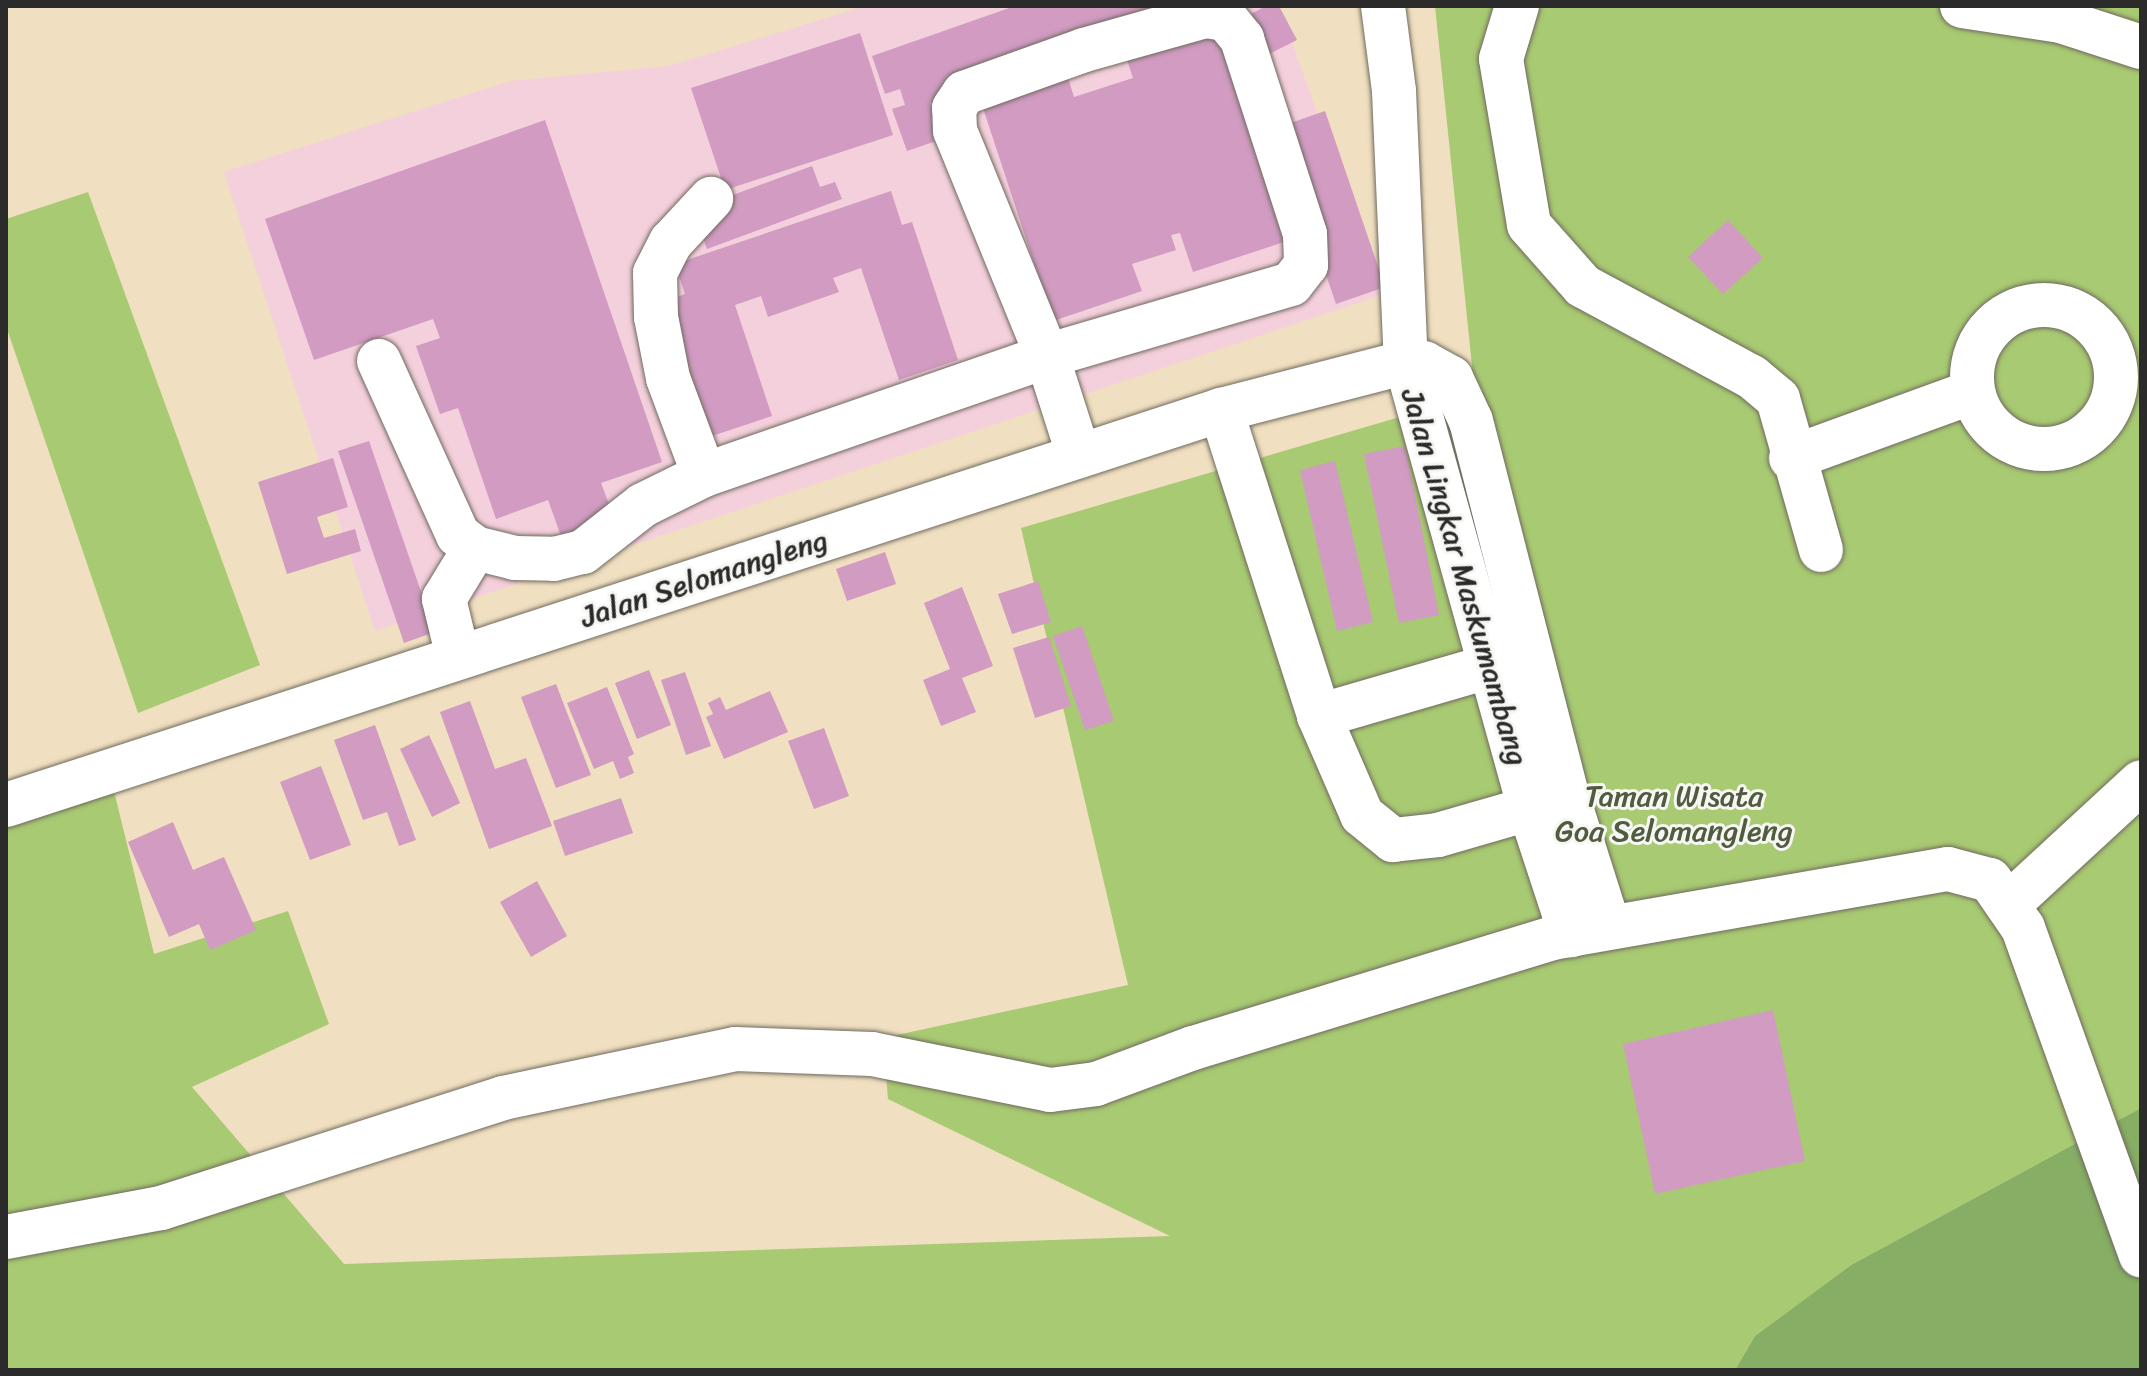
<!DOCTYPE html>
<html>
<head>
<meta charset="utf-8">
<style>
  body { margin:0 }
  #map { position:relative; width:2147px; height:1376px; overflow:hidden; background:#f0dfc0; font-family:Sriracha,sans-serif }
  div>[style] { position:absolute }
  .built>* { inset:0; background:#f4cfdc }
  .green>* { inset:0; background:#a8ca72 }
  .forest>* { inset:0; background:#86ae64 }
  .building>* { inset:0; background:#d19bc2 }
  .roads { filter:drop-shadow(0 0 2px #706a5f) drop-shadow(0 0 2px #706a5f) }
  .minor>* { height:44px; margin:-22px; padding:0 22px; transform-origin:22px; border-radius:22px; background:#fff }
  .minor>.ring { margin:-22px; padding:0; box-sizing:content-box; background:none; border:44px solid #fff; border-radius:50% }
  span { translate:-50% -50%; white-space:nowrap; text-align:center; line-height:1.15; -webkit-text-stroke:6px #f6f6f2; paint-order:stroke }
  .street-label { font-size:30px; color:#2b2b2b }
  .park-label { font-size:30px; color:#505b40 }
  .frame { position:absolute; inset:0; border:8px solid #2b2b2b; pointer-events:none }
</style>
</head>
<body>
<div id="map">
  <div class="built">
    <div style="clip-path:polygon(866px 6px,1279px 6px,1382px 295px,375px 631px,224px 172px,510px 81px,669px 66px)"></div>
  </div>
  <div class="green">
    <div style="clip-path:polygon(1435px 6px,2141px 6px,2141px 1108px,1851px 1265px,1755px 1336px,1735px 1370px,6px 1370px,6px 820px,112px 783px,154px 954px,288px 911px,329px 1024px,192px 1087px,344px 1264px,1170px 1236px,888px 1099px,883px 1038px,1128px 985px,1021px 528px,1475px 395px)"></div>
    <div style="clip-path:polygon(88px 192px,260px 665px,138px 713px,6px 326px,6px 219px)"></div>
  </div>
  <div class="forest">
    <div style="clip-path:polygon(2141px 1108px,2141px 1370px,1735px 1370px,1755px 1336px,1851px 1265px)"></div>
  </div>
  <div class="building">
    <div style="clip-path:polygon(1015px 6px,1175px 6px,930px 103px,942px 139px,907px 151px,892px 109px,905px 105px,900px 89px,885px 94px,872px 56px)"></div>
    <div style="clip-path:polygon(1266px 6px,1279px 6px,1297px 40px,1265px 56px,1245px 17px)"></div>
    <div style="clip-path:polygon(1219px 23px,1290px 240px,1193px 272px,1180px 233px,1171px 235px,1176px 250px,1132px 264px,1142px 291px,1053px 321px,980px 99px,1066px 71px,1074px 97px,1133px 78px,1125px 54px)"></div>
    <div style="clip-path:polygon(860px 33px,893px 135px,725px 190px,691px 88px)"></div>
    <div style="clip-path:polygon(1325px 111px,1385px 287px,1336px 304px,1276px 128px)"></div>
    <div style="clip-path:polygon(545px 120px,662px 462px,601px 483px,615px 520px,562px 539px,548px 500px,496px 519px,458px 408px,440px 414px,416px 346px,440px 338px,433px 319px,314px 360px,265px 219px)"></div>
    <div style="clip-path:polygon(812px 166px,820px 187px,835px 182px,842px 199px,707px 249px,698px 224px,719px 200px)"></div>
    <div style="clip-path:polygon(891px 191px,902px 225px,912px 222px,958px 360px,899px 380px,861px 268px,833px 278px,839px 292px,768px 317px,761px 296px,735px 305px,772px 416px,706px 438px,661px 303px,685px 294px,675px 264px)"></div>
    <div style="clip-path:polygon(1728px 220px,1763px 258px,1723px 294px,1688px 257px)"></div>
    <div style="clip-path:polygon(369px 441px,435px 632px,404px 643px,338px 451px)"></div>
    <div style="clip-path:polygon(1405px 446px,1439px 615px,1399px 623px,1364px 454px)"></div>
    <div style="clip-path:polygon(333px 458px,348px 507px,317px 517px,324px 538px,355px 529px,361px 551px,287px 574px,258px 482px)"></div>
    <div style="clip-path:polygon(1335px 461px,1373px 622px,1337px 631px,1300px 470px)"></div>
    <div style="clip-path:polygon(885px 552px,896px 584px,847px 601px,836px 569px)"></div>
    <div style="clip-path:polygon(1038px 581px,1051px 622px,1012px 634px,998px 594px)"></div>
    <div style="clip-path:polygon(962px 587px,993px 666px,962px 678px,976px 712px,941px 726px,923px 680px,950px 669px,924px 603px)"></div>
    <div style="clip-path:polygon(1082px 626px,1114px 721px,1085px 730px,1053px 636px)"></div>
    <div style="clip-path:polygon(1049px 637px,1071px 706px,1035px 718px,1013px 648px)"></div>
    <div style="clip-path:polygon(649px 670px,671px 725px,637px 739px,615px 683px)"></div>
    <div style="clip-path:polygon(685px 672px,711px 746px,686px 755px,661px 680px)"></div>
    <div style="clip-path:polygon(556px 684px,591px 775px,556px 788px,521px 697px)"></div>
    <div style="clip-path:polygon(607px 687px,634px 754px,628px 757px,634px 773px,620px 779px,613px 761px,594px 769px,567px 703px)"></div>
    <div style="clip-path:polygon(770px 691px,788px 732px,724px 759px,706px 717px,713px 714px,708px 703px,720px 697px,726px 710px)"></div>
    <div style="clip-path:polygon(470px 701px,495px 769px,526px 758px,552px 826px,489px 849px,440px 712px)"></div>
    <div style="clip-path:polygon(375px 725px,416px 840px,399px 846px,387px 812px,363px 820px,334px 740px)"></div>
    <div style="clip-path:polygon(824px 728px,849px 796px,814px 809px,788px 741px)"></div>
    <div style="clip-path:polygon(429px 735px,460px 803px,432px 817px,400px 749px)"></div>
    <div style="clip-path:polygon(321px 766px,351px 845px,310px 860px,280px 782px)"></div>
    <div style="clip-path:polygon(621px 798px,633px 833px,565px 856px,553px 821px)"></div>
    <div style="clip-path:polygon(173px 822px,193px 870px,224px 857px,256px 930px,210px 950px,199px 924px,169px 937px,128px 842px)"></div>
    <div style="clip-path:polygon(537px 881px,567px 936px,531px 957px,500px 902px)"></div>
    <div style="clip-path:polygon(1773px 1010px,1805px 1161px,1655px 1194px,1623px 1044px)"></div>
  </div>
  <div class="roads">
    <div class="minor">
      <div style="left:1383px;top:6px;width:86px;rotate:82.6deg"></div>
      <div style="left:1394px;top:91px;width:271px;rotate:87.5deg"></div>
      <div style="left:1406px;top:362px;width:462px;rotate:74.5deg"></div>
      <div style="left:1529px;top:807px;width:135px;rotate:71.8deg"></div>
      <div style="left:1517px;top:6px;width:55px;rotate:106.8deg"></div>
      <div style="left:1501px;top:59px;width:168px;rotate:80.4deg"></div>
      <div style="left:1529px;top:225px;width:81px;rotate:48.5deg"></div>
      <div style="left:1583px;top:286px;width:192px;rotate:28.3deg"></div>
      <div style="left:1752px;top:377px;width:34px;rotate:40deg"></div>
      <div style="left:1778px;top:399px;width:157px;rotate:74.1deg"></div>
      <div style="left:1962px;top:6px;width:100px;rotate:8.6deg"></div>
      <div style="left:2061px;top:21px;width:84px;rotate:18deg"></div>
      <div style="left:1205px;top:16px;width:21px;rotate:8deg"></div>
      <div style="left:1226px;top:19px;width:26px;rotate:51deg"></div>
      <div style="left:1242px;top:39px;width:205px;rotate:72.1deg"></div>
      <div style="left:1305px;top:234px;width:31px;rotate:88deg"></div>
      <div style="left:1306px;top:265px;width:24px;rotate:128deg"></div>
      <div style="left:1291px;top:284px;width:254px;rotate:163.6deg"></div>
      <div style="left:1047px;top:356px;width:243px;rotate:-112.2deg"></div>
      <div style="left:955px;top:131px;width:23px;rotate:-92deg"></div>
      <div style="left:954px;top:108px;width:18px;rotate:-56deg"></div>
      <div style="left:964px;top:93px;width:127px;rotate:-19.7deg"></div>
      <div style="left:1084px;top:50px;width:126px;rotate:-15.7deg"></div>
      <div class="ring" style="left:1972px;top:305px;width:100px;height:100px"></div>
      <div style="left:379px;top:361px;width:191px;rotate:65.6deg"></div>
      <div style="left:458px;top:535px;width:21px;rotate:37deg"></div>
      <div style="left:475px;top:548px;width:41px;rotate:14deg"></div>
      <div style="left:515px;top:558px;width:39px;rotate:1deg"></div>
      <div style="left:554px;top:559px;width:30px;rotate:-14deg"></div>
      <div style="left:583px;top:552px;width:76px;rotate:-38.1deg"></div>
      <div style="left:643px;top:505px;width:68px;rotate:-26.2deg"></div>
      <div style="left:704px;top:475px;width:363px;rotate:-19.1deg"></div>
      <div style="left:1047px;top:356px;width:105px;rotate:72.3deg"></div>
      <div style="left:1221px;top:410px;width:321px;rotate:72.2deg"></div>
      <div style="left:1319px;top:716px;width:108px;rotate:66.5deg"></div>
      <div style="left:1362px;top:815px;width:40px;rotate:39deg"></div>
      <div style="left:1393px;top:840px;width:45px;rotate:-6.3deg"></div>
      <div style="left:1438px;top:835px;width:123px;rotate:-16.1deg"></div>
      <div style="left:1791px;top:458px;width:193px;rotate:-20deg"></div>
      <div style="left:704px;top:475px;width:103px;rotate:-110.4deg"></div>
      <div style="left:668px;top:378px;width:62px;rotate:-101.1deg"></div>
      <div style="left:656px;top:317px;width:44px;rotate:-91.3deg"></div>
      <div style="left:655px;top:273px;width:35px;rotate:-63deg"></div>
      <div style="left:671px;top:242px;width:59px;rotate:-47.1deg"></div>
      <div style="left:458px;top:657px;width:60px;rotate:-103.6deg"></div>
      <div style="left:444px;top:599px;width:60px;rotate:-58.7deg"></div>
      <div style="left:1319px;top:716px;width:208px;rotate:-16.2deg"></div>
      <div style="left:6px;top:805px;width:1278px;rotate:-18.01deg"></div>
      <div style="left:1221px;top:410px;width:191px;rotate:-14.5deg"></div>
      <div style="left:1406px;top:362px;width:18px;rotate:3deg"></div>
      <div style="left:1424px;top:363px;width:31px;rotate:29deg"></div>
      <div style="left:1451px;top:378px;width:47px;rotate:65.1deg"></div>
      <div style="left:1471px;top:421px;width:389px;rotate:75.6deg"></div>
      <div style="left:1568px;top:798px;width:135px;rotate:72.4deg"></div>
      <div style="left:2010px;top:903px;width:178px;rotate:-42.7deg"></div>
      <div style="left:6px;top:1237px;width:158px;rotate:-10.6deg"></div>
      <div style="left:161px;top:1208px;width:359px;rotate:-17.8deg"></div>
      <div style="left:503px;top:1098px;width:237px;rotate:-11.9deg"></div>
      <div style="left:735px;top:1049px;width:137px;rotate:2.1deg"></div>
      <div style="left:872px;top:1054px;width:182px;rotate:11.4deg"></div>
      <div style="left:1050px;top:1090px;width:46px;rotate:-7.4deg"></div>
      <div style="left:1096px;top:1084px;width:103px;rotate:-20.4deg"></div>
      <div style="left:1193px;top:1048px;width:375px;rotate:-17deg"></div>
      <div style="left:1552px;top:938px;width:402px;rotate:-9.9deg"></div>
      <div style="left:1948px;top:869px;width:43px;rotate:14.7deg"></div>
      <div style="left:1990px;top:880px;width:58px;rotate:55.5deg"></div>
      <div style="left:2023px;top:928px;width:348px;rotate:70.2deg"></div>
    </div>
  </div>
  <div class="street-label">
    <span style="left:1465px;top:577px;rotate:74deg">Jalan Lingkar Maskumambang</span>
    <span style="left:704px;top:578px;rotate:-18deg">Jalan Selomangleng</span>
  </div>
  <div class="park-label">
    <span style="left:1674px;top:813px">Taman Wisata<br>Goa Selomangleng</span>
  </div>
  <div class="frame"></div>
</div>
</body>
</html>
